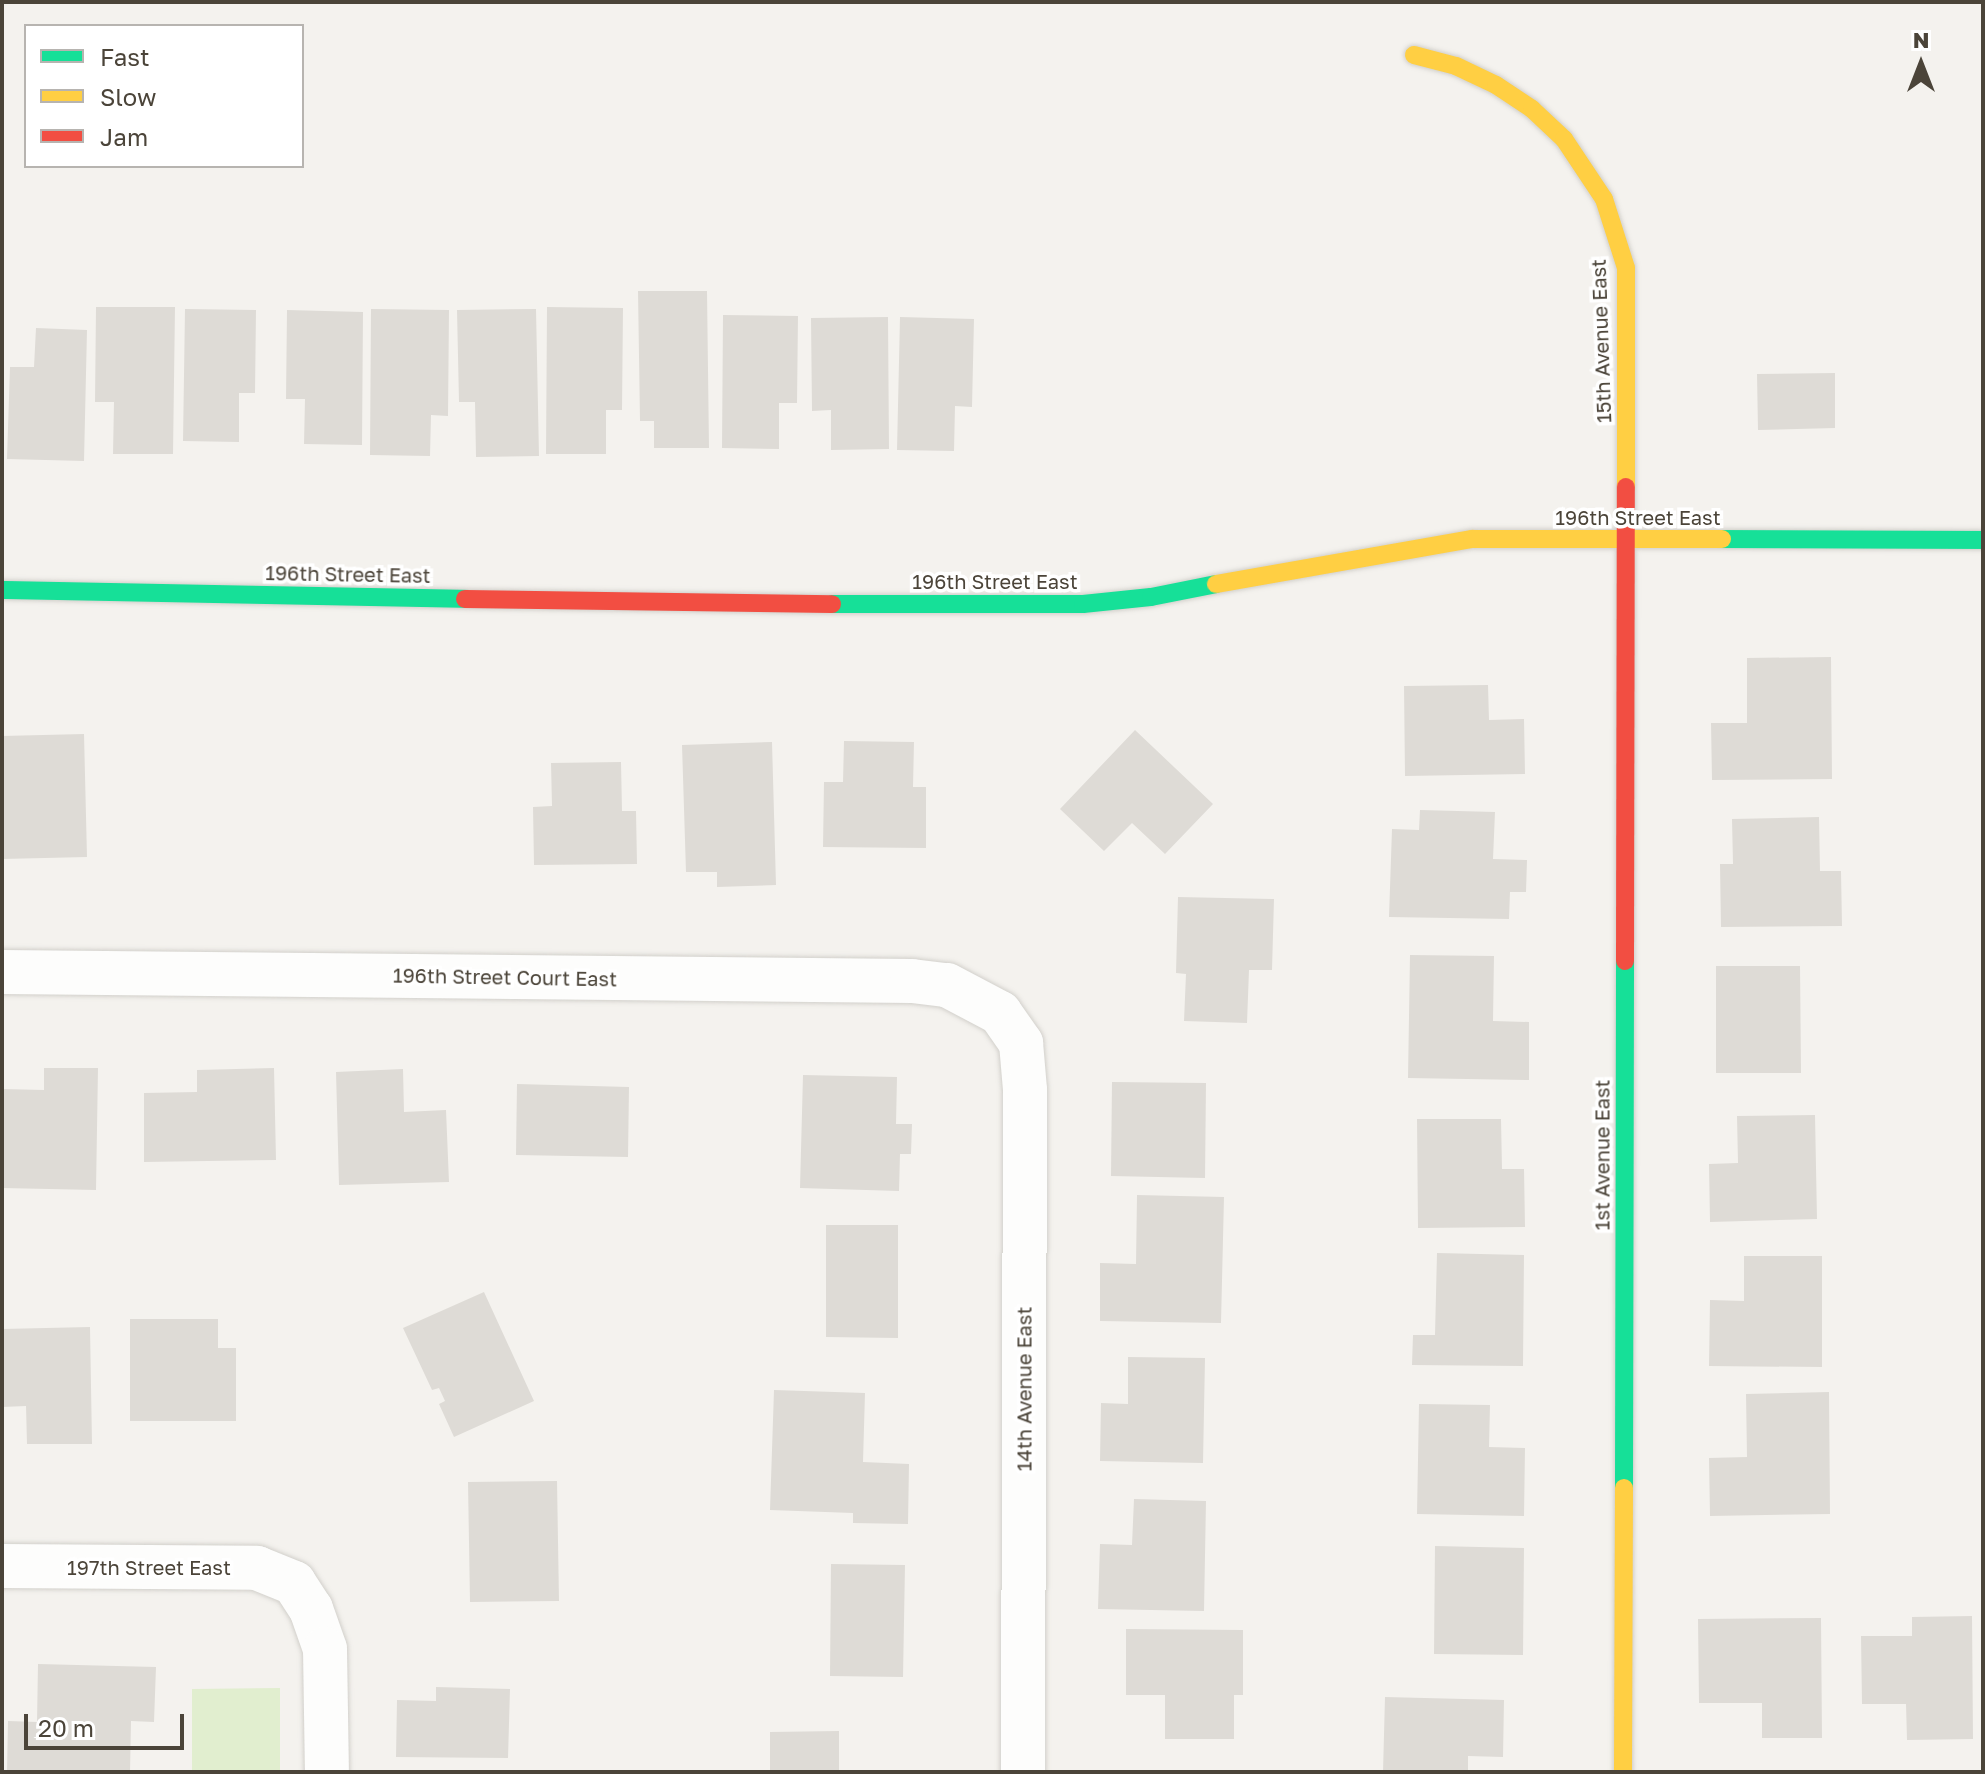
<!DOCTYPE html>
<html>
<head>
<meta charset="utf-8">
<style>
  body { margin:0 }
  #map { position:relative; width:1985px; height:1774px; overflow:hidden; background:#f4f2ee; font-family:"Golos Text",sans-serif }
  div>[style] { position:absolute }
  .green>* { inset:0; background:#e1eecf }
  .building>* { inset:0; background:#dedbd6 }
  .roads { filter:drop-shadow(0 0 2px #d2d0cb) drop-shadow(0 0 2px #d2d0cb) }
  .street>* { height:44px; margin:-22px; padding:0 22px; transform-origin:22px; border-radius:22px; background:#fdfdfc }
  .fast>* { height:18px; margin:-9px; padding:0 9px; transform-origin:9px; border-radius:9px; background:#16e098 }
  .slow>* { height:18px; margin:-9px; padding:0 9px; transform-origin:9px; border-radius:9px; background:#ffcf43 }
  .jam>* { height:18px; margin:-9px; padding:0 9px; transform-origin:9px; border-radius:9px; background:#f24e42 }
  span { translate:-50% -50%; white-space:nowrap; text-align:center; line-height:1.15; -webkit-text-stroke:7px #fff; paint-order:stroke }
  .street-label { font-size:20px; color:#4b4439 }
  .frame { position:absolute; inset:0; border:4px solid #4b4439; pointer-events:none }
  .legend { position:absolute; left:24px; top:24px; width:280px; height:144px; box-sizing:border-box; background:#fff; border:2px solid #b7b4b0; margin:0; padding:10px 14px; list-style:none; font-size:24px; color:#4b4439 }
  .legend li { display:flex; align-items:center; gap:16px; height:40px }
  .legend b { width:40px; border:2px solid #b7b4b0 }
  .north { position:absolute; left:1881px; top:24px; width:80px; height:80px; -webkit-text-stroke:6px #fff; paint-order:stroke; rotate:0deg; font-size:22px; font-weight:700; line-height:32px; text-align:center; color:#4b4439 }
  .north::after { content:''; display:block; margin:auto; width:28px; height:36px; background:#4b4439; clip-path:polygon(50% 0,100% 100%,50% 72%,0 100%) }
  .scale { position:absolute; left:24px; top:1714px; width:160px; height:36px; box-sizing:border-box; border:4px solid #4b4439; border-top:0; padding-left:10px; font-size:24px; line-height:28px; white-space:nowrap; color:#4b4439; -webkit-text-stroke:6px #fff; paint-order:stroke }
</style>
</head>
<body>
<div id="map">
  <div class="green">
    <div style="clip-path:polygon(280px 1688px,280px 1772px,192px 1772px,192px 1689px)"></div>
  </div>
  <div class="building">
    <div style="clip-path:polygon(638px 291px,707px 291px,709px 448px,654px 448px,654px 421px,640px 421px)"></div>
    <div style="clip-path:polygon(96px 307px,175px 307px,173px 454px,113px 454px,114px 402px,95px 402px)"></div>
    <div style="clip-path:polygon(547px 307px,623px 308px,622px 410px,606px 410px,606px 454px,546px 454px)"></div>
    <div style="clip-path:polygon(185px 309px,256px 310px,255px 393px,239px 393px,239px 442px,183px 441px)"></div>
    <div style="clip-path:polygon(371px 309px,449px 310px,448px 416px,431px 415px,430px 456px,370px 455px)"></div>
    <div style="clip-path:polygon(536px 309px,539px 456px,476px 457px,475px 402px,459px 402px,457px 310px)"></div>
    <div style="clip-path:polygon(287px 310px,363px 312px,362px 445px,304px 444px,305px 399px,286px 399px)"></div>
    <div style="clip-path:polygon(723px 315px,798px 316px,797px 403px,779px 403px,779px 449px,722px 448px)"></div>
    <div style="clip-path:polygon(888px 317px,889px 449px,831px 450px,831px 410px,812px 411px,811px 318px)"></div>
    <div style="clip-path:polygon(900px 317px,974px 319px,972px 407px,955px 406px,954px 451px,897px 450px)"></div>
    <div style="clip-path:polygon(36px 328px,87px 330px,84px 461px,7px 459px,10px 367px,34px 367px)"></div>
    <div style="clip-path:polygon(1835px 373px,1835px 428px,1758px 430px,1757px 374px)"></div>
    <div style="clip-path:polygon(1831px 657px,1832px 779px,1712px 780px,1711px 723px,1747px 723px,1747px 658px)"></div>
    <div style="clip-path:polygon(1488px 685px,1489px 720px,1524px 719px,1525px 774px,1405px 776px,1404px 686px)"></div>
    <div style="clip-path:polygon(1135px 730px,1213px 804px,1165px 854px,1132px 823px,1104px 851px,1060px 809px)"></div>
    <div style="clip-path:polygon(84px 734px,87px 857px,2px 859px,2px 736px)"></div>
    <div style="clip-path:polygon(844px 741px,914px 742px,913px 787px,926px 787px,926px 848px,823px 847px,824px 782px,843px 782px)"></div>
    <div style="clip-path:polygon(772px 742px,776px 885px,717px 887px,717px 872px,686px 872px,682px 745px)"></div>
    <div style="clip-path:polygon(621px 762px,622px 811px,636px 811px,637px 864px,534px 865px,533px 807px,552px 806px,551px 763px)"></div>
    <div style="clip-path:polygon(1420px 810px,1495px 812px,1493px 859px,1527px 860px,1526px 892px,1510px 892px,1509px 919px,1389px 917px,1392px 829px,1419px 830px)"></div>
    <div style="clip-path:polygon(1819px 817px,1820px 871px,1841px 871px,1842px 926px,1721px 927px,1720px 864px,1733px 864px,1732px 819px)"></div>
    <div style="clip-path:polygon(1178px 897px,1274px 899px,1272px 970px,1249px 970px,1247px 1023px,1184px 1021px,1186px 974px,1176px 973px)"></div>
    <div style="clip-path:polygon(1410px 955px,1494px 956px,1493px 1021px,1529px 1022px,1529px 1080px,1408px 1078px)"></div>
    <div style="clip-path:polygon(1716px 966px,1800px 966px,1801px 1073px,1716px 1073px)"></div>
    <div style="clip-path:polygon(44px 1068px,98px 1068px,96px 1190px,2px 1188px,2px 1089px,44px 1090px)"></div>
    <div style="clip-path:polygon(274px 1068px,276px 1160px,144px 1162px,144px 1093px,197px 1092px,197px 1070px)"></div>
    <div style="clip-path:polygon(403px 1069px,404px 1112px,446px 1110px,449px 1182px,339px 1185px,336px 1072px)"></div>
    <div style="clip-path:polygon(803px 1075px,897px 1077px,896px 1124px,912px 1124px,911px 1154px,900px 1154px,899px 1191px,800px 1188px)"></div>
    <div style="clip-path:polygon(1112px 1082px,1206px 1083px,1205px 1178px,1111px 1176px)"></div>
    <div style="clip-path:polygon(517px 1084px,629px 1087px,628px 1157px,516px 1155px)"></div>
    <div style="clip-path:polygon(1815px 1115px,1817px 1219px,1710px 1222px,1709px 1164px,1738px 1163px,1737px 1116px)"></div>
    <div style="clip-path:polygon(1417px 1119px,1501px 1119px,1502px 1169px,1524px 1169px,1525px 1227px,1418px 1228px)"></div>
    <div style="clip-path:polygon(1137px 1195px,1224px 1197px,1221px 1323px,1100px 1321px,1100px 1263px,1136px 1264px)"></div>
    <div style="clip-path:polygon(826px 1225px,898px 1225px,898px 1338px,826px 1337px)"></div>
    <div style="clip-path:polygon(1437px 1253px,1524px 1255px,1523px 1366px,1412px 1365px,1413px 1335px,1435px 1335px)"></div>
    <div style="clip-path:polygon(1744px 1256px,1822px 1256px,1822px 1367px,1709px 1366px,1710px 1300px,1744px 1301px)"></div>
    <div style="clip-path:polygon(484px 1292px,534px 1401px,454px 1437px,439px 1404px,445px 1401px,439px 1388px,432px 1390px,403px 1328px)"></div>
    <div style="clip-path:polygon(130px 1319px,218px 1319px,218px 1348px,236px 1348px,236px 1421px,130px 1421px)"></div>
    <div style="clip-path:polygon(90px 1327px,92px 1444px,27px 1444px,26px 1406px,2px 1407px,2px 1329px)"></div>
    <div style="clip-path:polygon(1128px 1357px,1205px 1358px,1203px 1463px,1100px 1461px,1101px 1403px,1128px 1404px)"></div>
    <div style="clip-path:polygon(774px 1390px,865px 1393px,863px 1462px,909px 1464px,908px 1524px,853px 1523px,853px 1513px,770px 1510px)"></div>
    <div style="clip-path:polygon(1829px 1392px,1830px 1514px,1710px 1516px,1709px 1458px,1747px 1457px,1746px 1394px)"></div>
    <div style="clip-path:polygon(1419px 1404px,1490px 1405px,1489px 1447px,1525px 1448px,1524px 1516px,1417px 1514px)"></div>
    <div style="clip-path:polygon(557px 1481px,559px 1601px,470px 1602px,468px 1482px)"></div>
    <div style="clip-path:polygon(1134px 1499px,1206px 1501px,1204px 1611px,1098px 1609px,1100px 1544px,1132px 1545px)"></div>
    <div style="clip-path:polygon(1435px 1546px,1524px 1548px,1523px 1655px,1434px 1654px)"></div>
    <div style="clip-path:polygon(831px 1564px,905px 1565px,903px 1677px,830px 1676px)"></div>
    <div style="clip-path:polygon(1972px 1616px,1973px 1739px,1907px 1740px,1906px 1704px,1862px 1704px,1861px 1636px,1912px 1636px,1912px 1617px)"></div>
    <div style="clip-path:polygon(1821px 1618px,1822px 1738px,1762px 1738px,1762px 1703px,1699px 1703px,1698px 1619px)"></div>
    <div style="clip-path:polygon(1126px 1629px,1243px 1630px,1243px 1695px,1234px 1695px,1234px 1739px,1165px 1739px,1165px 1695px,1126px 1695px)"></div>
    <div style="clip-path:polygon(38px 1664px,156px 1667px,154px 1722px,131px 1721px,130px 1772px,7px 1772px,8px 1721px,37px 1722px)"></div>
    <div style="clip-path:polygon(436px 1687px,510px 1689px,508px 1758px,396px 1757px,397px 1700px,436px 1701px)"></div>
    <div style="clip-path:polygon(1385px 1697px,1504px 1700px,1503px 1757px,1468px 1756px,1468px 1772px,1383px 1772px)"></div>
    <div style="clip-path:polygon(839px 1731px,839px 1772px,770px 1772px,770px 1732px)"></div>
  </div>
  <div class="roads">
    <div class="street">
      <div style="left:2px;top:972px;width:910px;rotate:0.57deg"></div>
      <div style="left:912px;top:981px;width:35px;rotate:7deg"></div>
      <div style="left:947px;top:985px;width:60px;rotate:27.8deg"></div>
      <div style="left:1000px;top:1013px;width:37px;rotate:55deg"></div>
      <div style="left:1021px;top:1043px;width:47px;rotate:85.1deg"></div>
      <div style="left:1025px;top:1090px;width:682px;rotate:90.17deg"></div>
      <div style="left:2px;top:1566px;width:255px;rotate:0.4deg"></div>
      <div style="left:257px;top:1568px;width:40px;rotate:22deg"></div>
      <div style="left:294px;top:1583px;width:31px;rotate:57deg"></div>
      <div style="left:311px;top:1609px;width:42px;rotate:70.7deg"></div>
      <div style="left:325px;top:1649px;width:123px;rotate:89.1deg"></div>
    </div>
    <div class="fast">
      <div style="left:1722px;top:539px;width:261px;rotate:0.2deg"></div>
      <div style="left:2px;top:590px;width:463px;rotate:1.1deg"></div>
      <div style="left:832px;top:604px;width:251px"></div>
      <div style="left:1083px;top:604px;width:68px;rotate:-5.9deg"></div>
      <div style="left:1151px;top:597px;width:66px;rotate:-11.3deg"></div>
      <div style="left:1624px;top:1488px;width:527px;rotate:-89.89deg"></div>
    </div>
    <div class="slow">
      <div style="left:1414px;top:55px;width:43px;rotate:14.7deg"></div>
      <div style="left:1456px;top:66px;width:44px;rotate:25.4deg"></div>
      <div style="left:1496px;top:85px;width:43px;rotate:33.7deg"></div>
      <div style="left:1532px;top:109px;width:44px;rotate:43.2deg"></div>
      <div style="left:1564px;top:139px;width:72px;rotate:56.3deg"></div>
      <div style="left:1604px;top:199px;width:72px;rotate:72.3deg"></div>
      <div style="left:1626px;top:268px;width:219px;rotate:90deg"></div>
      <div style="left:1216px;top:584px;width:260px;rotate:-10deg"></div>
      <div style="left:1472px;top:539px;width:250px"></div>
      <div style="left:1623px;top:1772px;width:284px;rotate:-89.8deg"></div>
    </div>
    <div class="jam">
      <div style="left:465px;top:599px;width:367px;rotate:0.8deg"></div>
      <div style="left:1625px;top:961px;width:474px;rotate:-89.9deg"></div>
    </div>
  </div>
  <div class="street-label">
    <span style="left:1601px;top:341px;rotate:-92deg">15th Avenue East</span>
    <span style="left:1638px;top:517px">196th Street East</span>
    <span style="left:348px;top:574px;rotate:1deg">196th Street East</span>
    <span style="left:995px;top:581px">196th Street East</span>
    <span style="left:505px;top:977px;rotate:1deg">196th Street Court East</span>
    <span style="left:1602px;top:1155px;rotate:-90deg">1st Avenue East</span>
    <span style="left:1024px;top:1389px;rotate:-90deg">14th Avenue East</span>
    <span style="left:149px;top:1567px">197th Street East</span>
  </div>
  <div class="frame"></div>
  <ul class="legend">
  <li><b style="height:10px;background:#16e098"></b>Fast</li>
  <li><b style="height:10px;background:#ffcf43"></b>Slow</li>
  <li><b style="height:10px;background:#f24e42"></b>Jam</li>
  </ul>
  <div class="north">N</div>
  <div class="scale">20 m</div>
</div>
</body>
</html>
